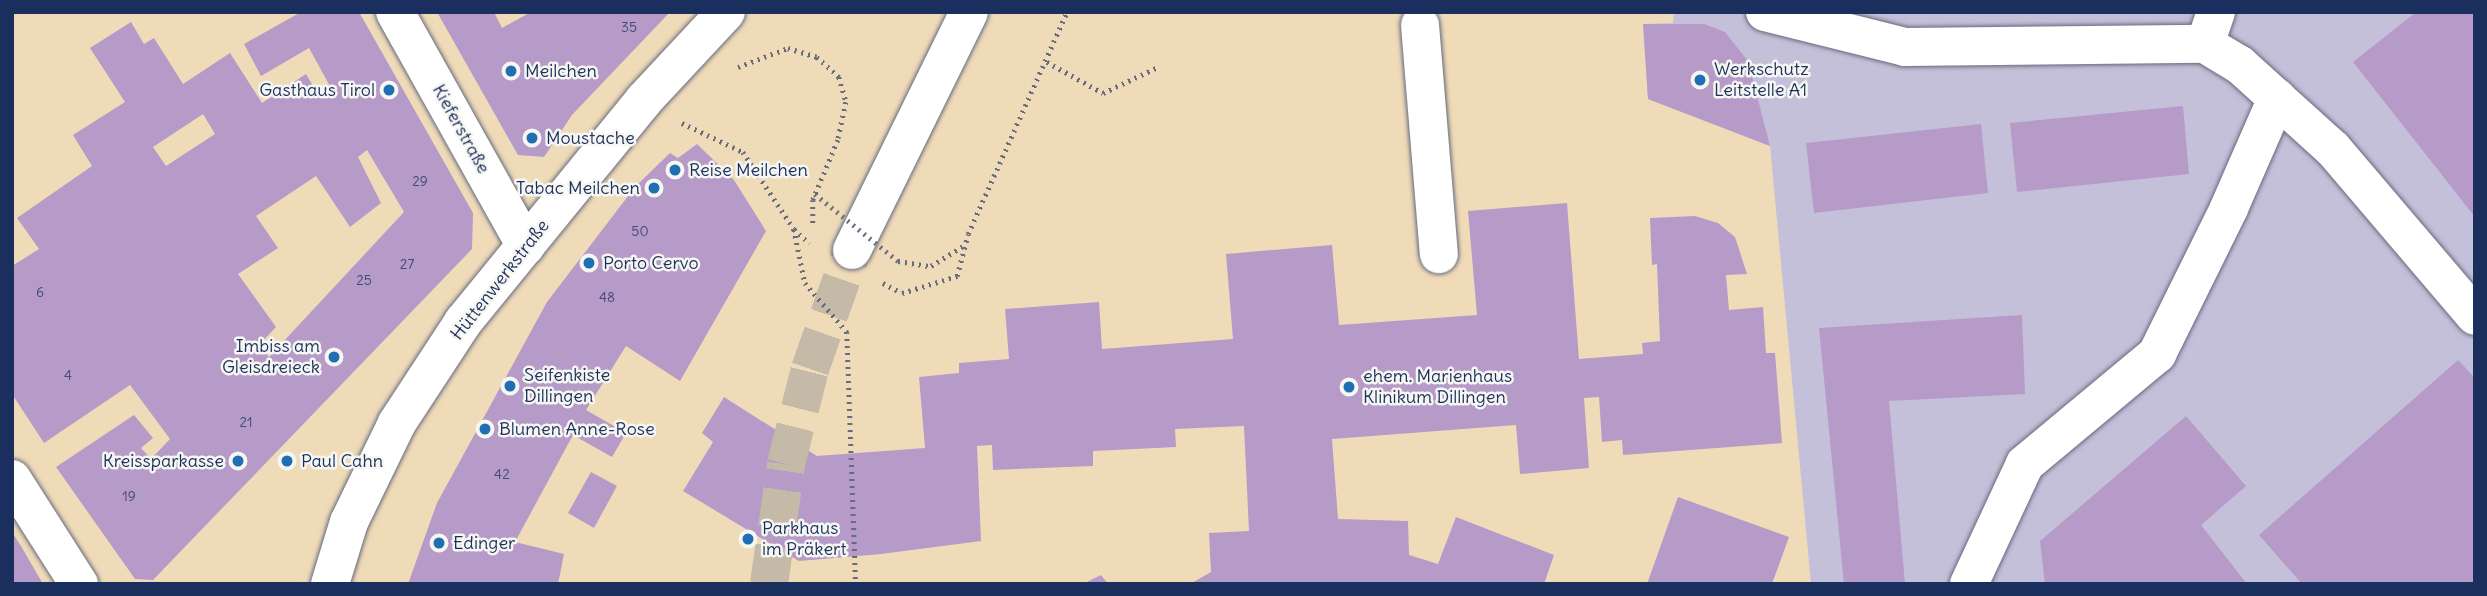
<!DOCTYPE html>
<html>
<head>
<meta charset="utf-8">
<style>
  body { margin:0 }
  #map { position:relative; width:2487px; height:596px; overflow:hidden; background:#f0dbb9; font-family:Delius,sans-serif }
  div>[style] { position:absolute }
  .industrial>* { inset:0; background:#c5c0da }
  .building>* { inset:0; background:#b69ac8 }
  .major-tunnel>* { height:38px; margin-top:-19px; transform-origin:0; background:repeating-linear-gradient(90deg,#c5b9a7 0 38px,transparent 0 57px) }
  .path>* { height:4.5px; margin-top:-2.25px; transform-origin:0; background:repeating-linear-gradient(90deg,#666b7e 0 2px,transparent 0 7px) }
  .roads { filter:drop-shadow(0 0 2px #666b7e) drop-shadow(0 0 2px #666b7e) }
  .minor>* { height:38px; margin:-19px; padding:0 19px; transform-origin:19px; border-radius:19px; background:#fff }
  .major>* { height:38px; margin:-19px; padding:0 19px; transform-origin:19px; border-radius:19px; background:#fff }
  .path-bridge>* { height:4.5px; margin-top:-2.25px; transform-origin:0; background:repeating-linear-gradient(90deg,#666b7e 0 2px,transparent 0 7px) }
  .dots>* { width:19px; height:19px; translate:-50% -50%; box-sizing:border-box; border:4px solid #f6f6f2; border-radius:50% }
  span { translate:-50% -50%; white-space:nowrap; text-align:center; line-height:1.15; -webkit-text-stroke:5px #f6f6f2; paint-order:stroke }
  .number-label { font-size:14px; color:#424a78 }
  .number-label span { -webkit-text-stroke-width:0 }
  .poi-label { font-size:18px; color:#1b2f5e }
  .left { translate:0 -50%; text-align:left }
  .right { translate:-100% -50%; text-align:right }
  .street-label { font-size:18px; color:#1b2f5e }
  .frame { position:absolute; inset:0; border:14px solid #1b2f5e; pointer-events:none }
</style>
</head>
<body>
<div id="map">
  <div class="industrial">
    <div style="clip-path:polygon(1674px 12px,2475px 12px,2475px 584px,1811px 584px,1770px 146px,1648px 99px,1643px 24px,1673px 23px)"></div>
  </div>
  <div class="building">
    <div style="clip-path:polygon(evenodd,301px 12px,359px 12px,473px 213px,472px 249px,153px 580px,135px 579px,56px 467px,134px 415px,153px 438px,141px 448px,151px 459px,170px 439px,130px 385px,44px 443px,12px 394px,12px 266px,39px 249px,17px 218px,92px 166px,73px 135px,125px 102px,90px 48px,131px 22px,144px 44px,154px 38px,183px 84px,230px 53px,262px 103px,306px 74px,319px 96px,331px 88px,309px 48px,261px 76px,244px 44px,301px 12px,203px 114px,215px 134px,166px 166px,153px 147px,203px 114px,301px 12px,367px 150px,404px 212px,269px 357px,259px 345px,276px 327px,238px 274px,278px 248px,256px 216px,316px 176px,350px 227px,381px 203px,358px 157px,367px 150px)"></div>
    <div style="clip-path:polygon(437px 12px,494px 12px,502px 28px,531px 12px,670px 12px,572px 115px,544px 157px,518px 155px)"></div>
    <div style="clip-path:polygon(2416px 12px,2475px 12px,2475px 217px,2353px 62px)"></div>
    <div style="clip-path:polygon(1643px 24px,1704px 24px,1725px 32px,1748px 61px,1770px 146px,1648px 99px)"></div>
    <div style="clip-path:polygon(2183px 106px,2189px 174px,2017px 192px,2010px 123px)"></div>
    <div style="clip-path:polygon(1981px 124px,1988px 193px,1814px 213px,1806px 143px)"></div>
    <div style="clip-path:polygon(697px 144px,734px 180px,766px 231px,680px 381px,626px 346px,586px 410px,626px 433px,612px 457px,573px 435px,515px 542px,564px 554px,558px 584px,408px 584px,437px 503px,547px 302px,635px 187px,670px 153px,678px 158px)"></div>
    <div style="clip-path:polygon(1567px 203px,1579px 359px,1643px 354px,1642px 343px,1660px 341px,1657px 264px,1652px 265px,1650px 218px,1695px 216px,1718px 223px,1735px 237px,1747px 274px,1726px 275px,1729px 310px,1763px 307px,1766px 353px,1775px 353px,1782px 443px,1623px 455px,1622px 440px,1602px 442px,1599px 397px,1584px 398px,1589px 468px,1520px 474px,1516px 425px,1332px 439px,1338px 519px,1408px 521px,1409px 555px,1438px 564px,1456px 517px,1554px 555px,1544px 584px,1190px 584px,1211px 572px,1209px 533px,1249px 531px,1244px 426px,1175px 429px,1176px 447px,1093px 451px,1093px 466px,993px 470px,992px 445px,977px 446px,981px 541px,881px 554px,799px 561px,683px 491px,713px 442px,702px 433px,724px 397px,817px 456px,925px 448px,919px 377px,959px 373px,959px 363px,1009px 359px,1005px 309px,1099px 302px,1102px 349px,1233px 339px,1226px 254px,1332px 245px,1339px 325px,1477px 315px,1468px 211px)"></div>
    <div style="clip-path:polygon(2022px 315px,2025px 394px,1889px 401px,1905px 584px,1844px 584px,1819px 328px)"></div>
    <div style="clip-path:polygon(2458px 360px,2475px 378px,2475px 584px,2302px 584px,2259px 535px)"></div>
    <div style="clip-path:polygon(2186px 416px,2246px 486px,2201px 525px,2247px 584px,2045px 584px,2040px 541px)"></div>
    <div style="clip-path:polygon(591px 472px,617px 486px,594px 528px,568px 513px)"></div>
    <div style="clip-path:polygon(1678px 497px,1789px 537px,1772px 584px,1647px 584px)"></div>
    <div style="clip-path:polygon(12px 532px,21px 546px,43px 584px,12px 584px)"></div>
    <div style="clip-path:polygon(1101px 575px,1108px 584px,1083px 584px)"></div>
  </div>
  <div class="major-tunnel">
    <div style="left:769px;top:584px;width:121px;rotate:-81.9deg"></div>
    <div style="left:786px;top:464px;width:98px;rotate:-75.8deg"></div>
    <div style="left:810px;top:369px;width:126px;rotate:-70.6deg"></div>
  </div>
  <div class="path">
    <div style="left:1047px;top:62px;width:64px;rotate:29deg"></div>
    <div style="left:1103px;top:93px;width:59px;rotate:-25.3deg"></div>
    <div style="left:738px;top:67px;width:53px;rotate:-20.8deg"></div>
    <div style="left:788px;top:48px;width:30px;rotate:17deg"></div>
    <div style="left:817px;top:57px;width:30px;rotate:42deg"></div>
    <div style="left:839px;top:77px;width:26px;rotate:74deg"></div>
    <div style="left:846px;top:102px;width:39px;rotate:102deg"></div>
    <div style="left:838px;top:140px;width:65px;rotate:112.6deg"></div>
    <div style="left:813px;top:200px;width:27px;rotate:90deg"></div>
    <div style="left:682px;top:123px;width:68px;rotate:25.4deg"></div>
    <div style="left:743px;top:152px;width:92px;rotate:56.5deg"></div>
    <div style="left:794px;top:229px;width:21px;rotate:43deg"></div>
    <div style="left:794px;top:229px;width:55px;rotate:78.5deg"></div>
    <div style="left:805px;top:283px;width:65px;rotate:49.4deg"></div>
    <div style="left:847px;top:332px;width:252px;rotate:88deg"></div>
    <div style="left:898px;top:261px;width:33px;rotate:9deg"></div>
    <div style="left:931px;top:266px;width:39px;rotate:-32deg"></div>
    <div style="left:883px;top:283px;width:21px;rotate:28deg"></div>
    <div style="left:902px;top:293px;width:58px;rotate:-17.2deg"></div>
    <div style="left:957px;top:276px;width:43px;rotate:-75.3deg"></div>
    <div style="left:968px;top:234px;width:243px;rotate:-66deg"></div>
  </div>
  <div class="roads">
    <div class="minor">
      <div style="left:395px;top:12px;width:268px;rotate:60.8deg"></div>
      <div style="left:1765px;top:12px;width:144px;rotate:14deg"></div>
      <div style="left:1905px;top:47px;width:300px;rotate:-0.6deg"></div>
      <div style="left:2205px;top:44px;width:41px;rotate:31deg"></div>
      <div style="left:2240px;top:65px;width:125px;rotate:42.1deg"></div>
      <div style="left:2333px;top:149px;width:219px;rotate:49.6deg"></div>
      <div style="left:1420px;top:25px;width:230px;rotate:85.3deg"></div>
      <div style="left:2205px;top:44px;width:34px;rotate:-71deg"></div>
      <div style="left:12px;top:479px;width:125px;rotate:57.5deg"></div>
      <div style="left:330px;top:584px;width:65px;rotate:-73deg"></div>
      <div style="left:349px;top:522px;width:110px;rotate:-64.1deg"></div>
      <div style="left:397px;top:423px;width:121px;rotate:-56.8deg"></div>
      <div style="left:463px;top:322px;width:286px;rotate:-50.8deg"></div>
      <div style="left:644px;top:100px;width:120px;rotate:-47deg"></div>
      <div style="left:1969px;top:584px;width:132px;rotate:-65deg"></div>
      <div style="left:2025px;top:464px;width:172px;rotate:-39.8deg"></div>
      <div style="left:2157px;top:354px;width:163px;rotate:-63.7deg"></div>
      <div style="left:2229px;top:208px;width:120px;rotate:-66.4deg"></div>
    </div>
    <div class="major">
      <div style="left:852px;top:250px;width:265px;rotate:-63.8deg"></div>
    </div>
  </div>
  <div class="path-bridge">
    <div style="left:815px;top:194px;width:107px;rotate:38.9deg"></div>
  </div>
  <div class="dots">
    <div style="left:511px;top:71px;background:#1f6fb2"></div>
    <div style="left:1700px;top:80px;background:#1f6fb2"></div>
    <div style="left:389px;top:90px;background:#1f6fb2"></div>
    <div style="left:532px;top:138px;background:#1f6fb2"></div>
    <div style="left:675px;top:170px;background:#1f6fb2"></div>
    <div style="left:654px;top:188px;background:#1f6fb2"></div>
    <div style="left:589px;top:263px;background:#1f6fb2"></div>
    <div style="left:334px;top:357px;background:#1f6fb2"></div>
    <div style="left:510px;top:386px;background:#1f6fb2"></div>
    <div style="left:1349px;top:387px;background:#1f6fb2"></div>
    <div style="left:485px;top:429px;background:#1f6fb2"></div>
    <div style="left:238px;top:461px;background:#1f6fb2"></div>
    <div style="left:287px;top:461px;background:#1f6fb2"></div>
    <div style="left:748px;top:539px;background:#1f6fb2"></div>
    <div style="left:439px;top:543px;background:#1f6fb2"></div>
  </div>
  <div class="number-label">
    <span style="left:629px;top:27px">35</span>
    <span style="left:420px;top:181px">29</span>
    <span style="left:640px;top:231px">50</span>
    <span style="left:407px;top:264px">27</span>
    <span style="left:364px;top:280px">25</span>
    <span style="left:40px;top:292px">6</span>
    <span style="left:607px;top:297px">48</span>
    <span style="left:68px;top:375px">4</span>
    <span style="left:246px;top:422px">21</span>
    <span style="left:502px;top:474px">42</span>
    <span style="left:129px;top:496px">19</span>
  </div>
  <div class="poi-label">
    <span class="left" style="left:1714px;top:80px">Werkschutz<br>Leitstelle A1</span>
    <span class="left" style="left:525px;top:71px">Meilchen</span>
    <span class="right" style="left:375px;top:90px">Gasthaus Tirol</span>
    <span class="left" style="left:546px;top:138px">Moustache</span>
    <span class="left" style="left:689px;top:170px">Reise Meilchen</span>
    <span class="right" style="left:640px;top:188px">Tabac Meilchen</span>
    <span class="left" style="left:603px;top:263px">Porto Cervo</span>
    <span class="right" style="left:320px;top:357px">Imbiss am<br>Gleisdreieck</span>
    <span class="left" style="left:524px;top:386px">Seifenkiste<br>Dillingen</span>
    <span class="left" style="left:1363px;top:387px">ehem. Marienhaus<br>Klinikum Dillingen</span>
    <span class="left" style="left:499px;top:429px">Blumen Anne-Rose</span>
    <span class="right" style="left:224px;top:461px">Kreissparkasse</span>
    <span class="left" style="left:301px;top:461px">Paul Cahn</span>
    <span class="left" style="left:762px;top:539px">Parkhaus<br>im Präkert</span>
    <span class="left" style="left:453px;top:543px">Edinger</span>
  </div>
  <div class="street-label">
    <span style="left:461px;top:129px;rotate:61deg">Kieferstraße</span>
    <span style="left:500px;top:280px;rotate:-52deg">Hüttenwerkstraße</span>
  </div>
  <div class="frame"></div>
</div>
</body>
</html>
